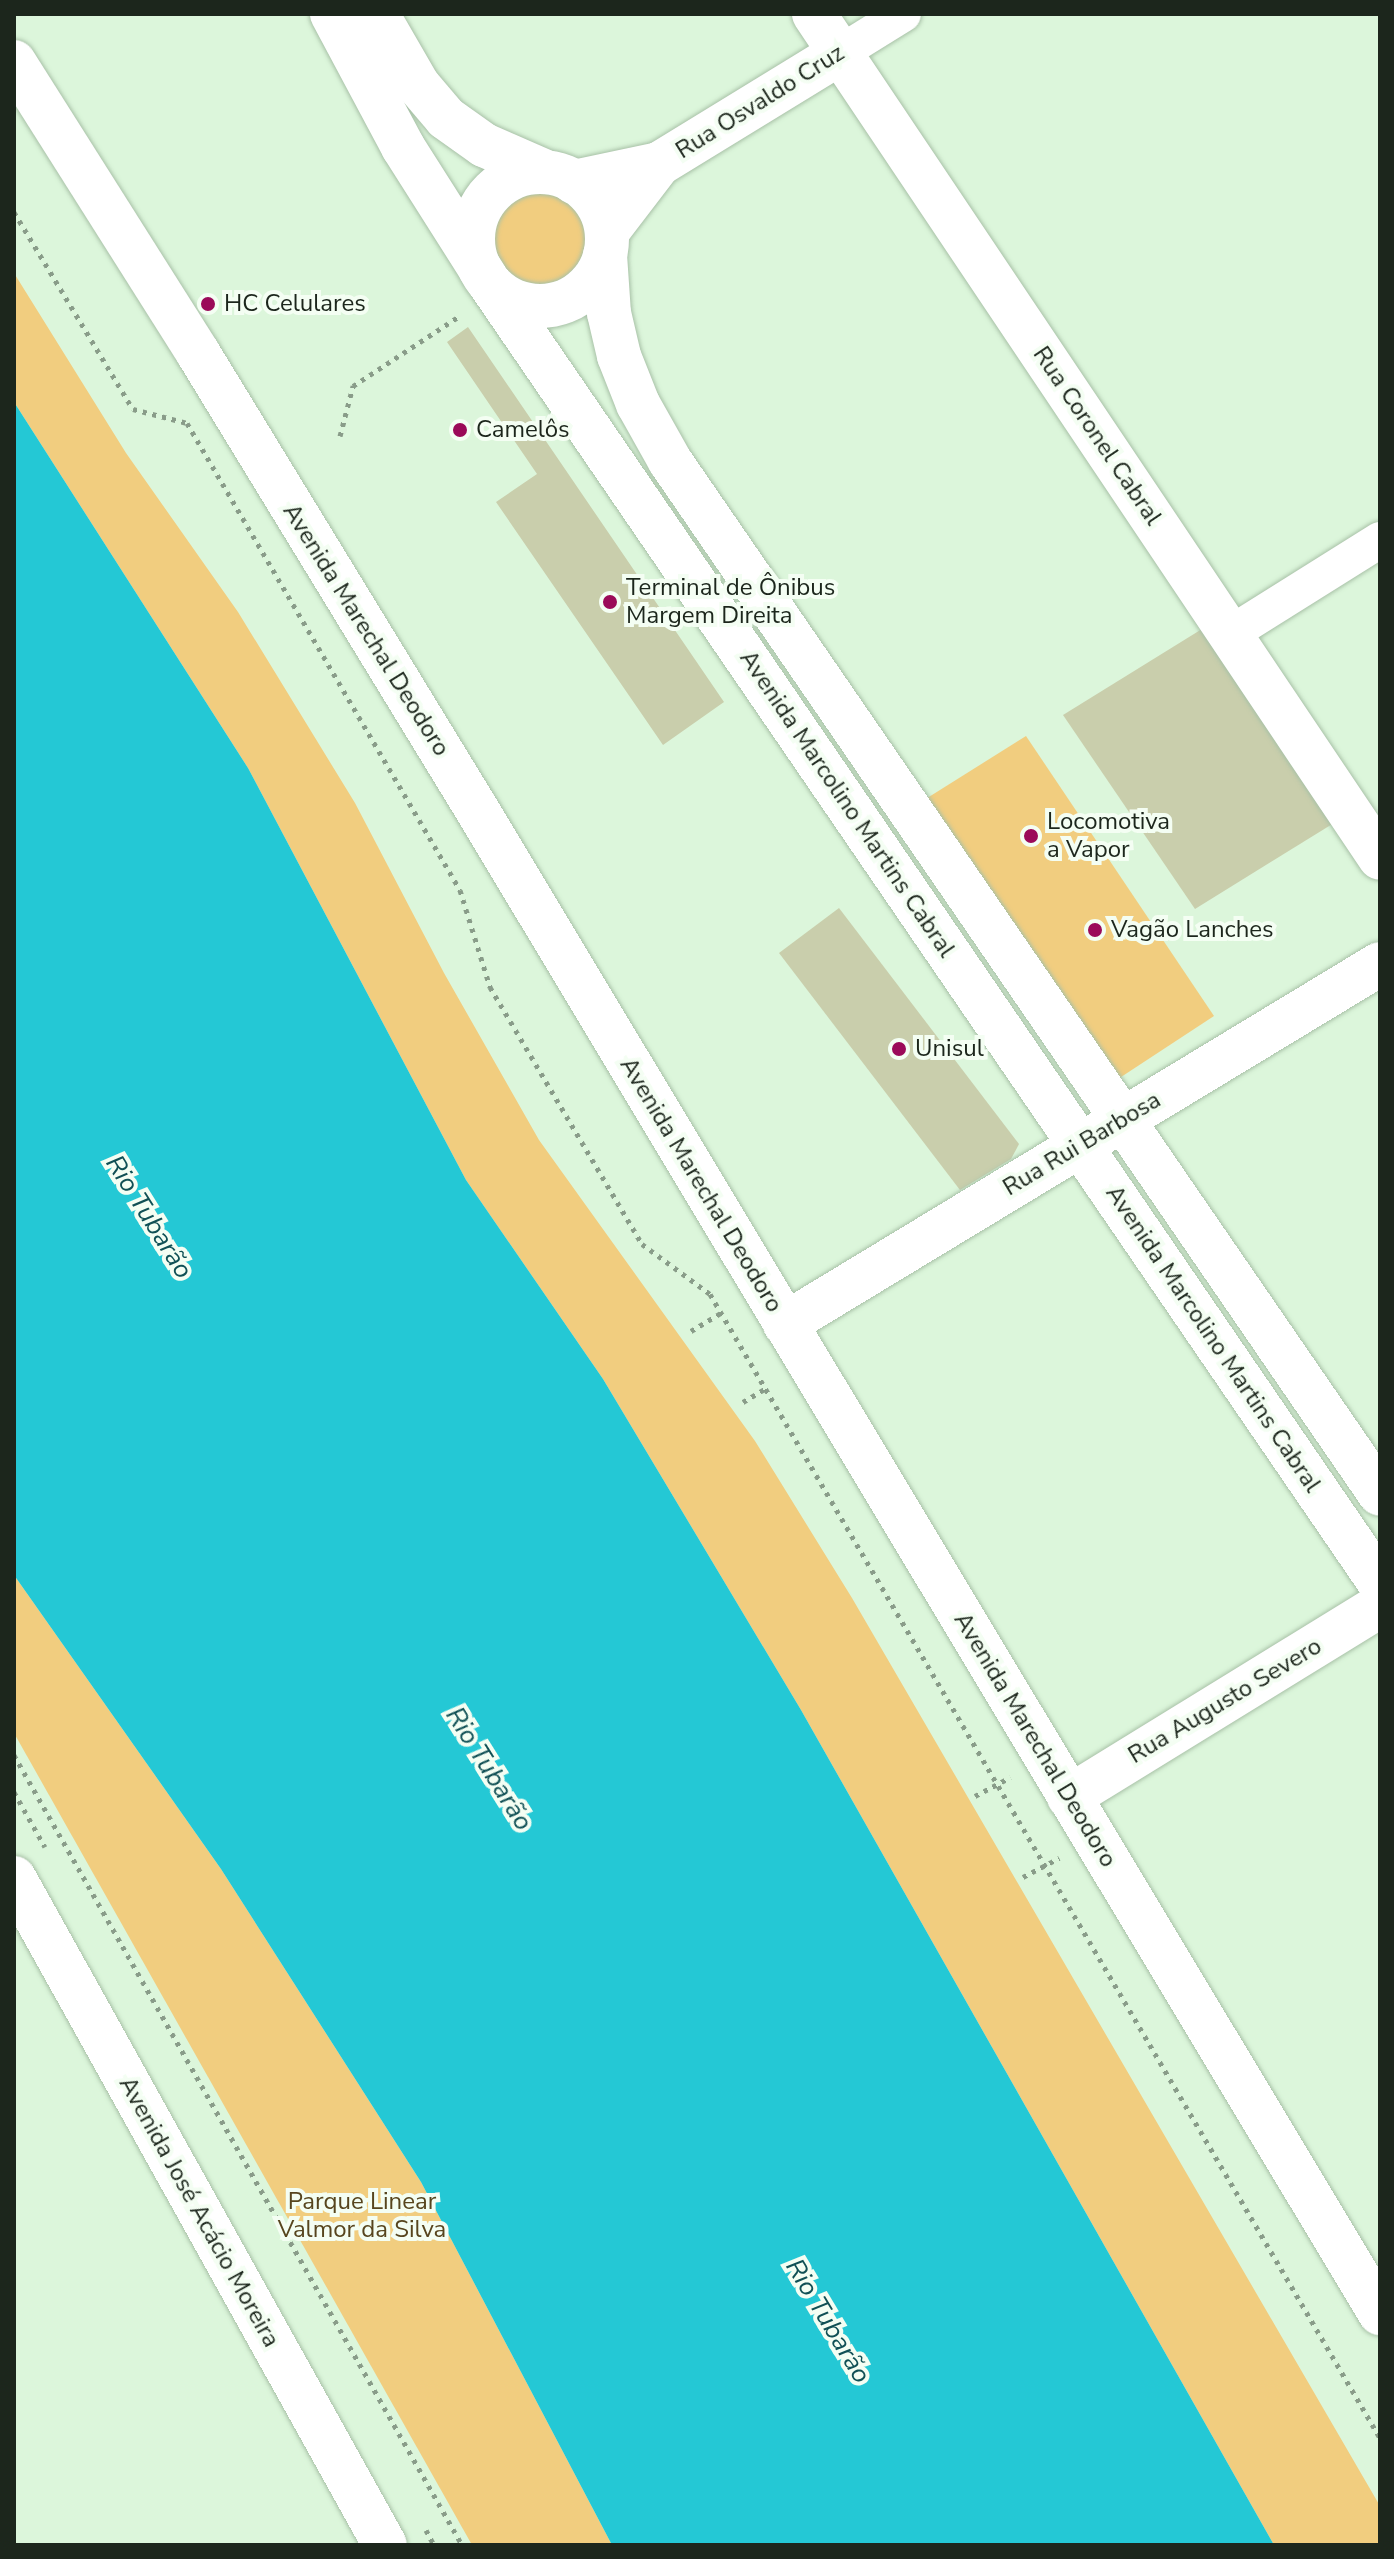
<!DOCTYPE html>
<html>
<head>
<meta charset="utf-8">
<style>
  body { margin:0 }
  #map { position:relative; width:1394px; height:2559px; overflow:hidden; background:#dcf6db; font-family:"Nunito Sans",sans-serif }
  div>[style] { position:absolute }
  .green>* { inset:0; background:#f1cd7f }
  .round { border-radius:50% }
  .water>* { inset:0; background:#24c8d5 }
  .building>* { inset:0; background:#c9ceac }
  .path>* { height:5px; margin-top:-2.5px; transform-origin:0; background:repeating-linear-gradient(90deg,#899c89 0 4px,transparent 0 10px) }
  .roads { filter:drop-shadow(0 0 2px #a8c1a7) drop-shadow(0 0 2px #a8c1a7) }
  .minor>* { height:36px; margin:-18px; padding:0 18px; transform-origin:18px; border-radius:18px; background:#fff }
  .tertiary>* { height:44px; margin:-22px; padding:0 22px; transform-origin:22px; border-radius:22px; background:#fff }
  .secondary>* { height:44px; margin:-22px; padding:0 22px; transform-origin:22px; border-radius:22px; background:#fff }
  .primary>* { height:44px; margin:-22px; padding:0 22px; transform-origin:22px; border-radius:22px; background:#fff }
  .primary>.ring { margin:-22px; padding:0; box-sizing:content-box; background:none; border:44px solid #fff; border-radius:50% }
  .dots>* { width:22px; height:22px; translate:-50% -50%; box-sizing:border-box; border:4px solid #f4fef3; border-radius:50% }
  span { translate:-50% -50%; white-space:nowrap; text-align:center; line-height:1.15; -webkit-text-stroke:8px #f4fef3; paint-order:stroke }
  .street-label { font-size:24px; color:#1c261c }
  .poi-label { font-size:24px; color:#1c261c }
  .left { translate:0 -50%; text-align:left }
  .park-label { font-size:24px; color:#57451e }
  .water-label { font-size:26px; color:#105055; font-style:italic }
  .frame { position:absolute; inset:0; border:16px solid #1c261c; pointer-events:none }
</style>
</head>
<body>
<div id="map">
  <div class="green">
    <div class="round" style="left:487px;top:186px;width:106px;height:106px"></div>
    <div style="clip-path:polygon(14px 273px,126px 453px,238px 612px,355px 803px,444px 973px,539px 1140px,755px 1441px,852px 1598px,1380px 2506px,1380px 2545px,1274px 2545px,801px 1710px,603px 1379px,466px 1180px,248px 768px,14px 402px)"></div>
    <div style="clip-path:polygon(1026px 736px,1214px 1016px,1118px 1079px,924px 800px)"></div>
    <div style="clip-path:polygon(14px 1575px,221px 1869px,421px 2182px,612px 2545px,472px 2545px,14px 1733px)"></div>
  </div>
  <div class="water">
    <div style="clip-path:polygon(14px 402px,248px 768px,466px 1180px,603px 1379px,801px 1710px,1274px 2545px,612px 2545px,421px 2182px,221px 1869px,14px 1575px)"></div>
  </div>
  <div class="building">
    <div style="clip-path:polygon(468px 327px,724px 702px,663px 745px,496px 502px,537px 474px,447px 342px)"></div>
    <div style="clip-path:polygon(1202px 629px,1334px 823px,1195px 909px,1063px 715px)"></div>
    <div style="clip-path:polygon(839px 908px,1019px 1144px,1011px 1159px,960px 1190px,779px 953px)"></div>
  </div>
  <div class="path">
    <div style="left:14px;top:212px;width:230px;rotate:58.9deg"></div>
    <div style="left:133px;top:409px;width:56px;rotate:14.5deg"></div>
    <div style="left:187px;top:423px;width:541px;rotate:59.69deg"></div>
    <div style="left:460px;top:890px;width:102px;rotate:72.8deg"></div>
    <div style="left:490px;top:987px;width:299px;rotate:59.4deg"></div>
    <div style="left:642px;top:1244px;width:84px;rotate:36.3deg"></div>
    <div style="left:710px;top:1294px;width:1326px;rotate:59.64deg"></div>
    <div style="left:340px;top:436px;width:52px;rotate:-75.4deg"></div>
    <div style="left:353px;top:386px;width:129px;rotate:-33.3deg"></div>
    <div style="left:691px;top:1331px;width:35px;rotate:-31deg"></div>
    <div style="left:743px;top:1402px;width:27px;rotate:-31deg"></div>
    <div style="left:14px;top:1755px;width:908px;rotate:60.44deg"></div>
    <div style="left:14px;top:1792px;width:63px;rotate:60.6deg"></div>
    <div style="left:975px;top:1796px;width:40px;rotate:-28deg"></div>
    <div style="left:1023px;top:1877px;width:41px;rotate:-27.8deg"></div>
    <div style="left:426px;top:2530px;width:17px;rotate:62deg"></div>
  </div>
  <div class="roads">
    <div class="minor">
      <div style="left:840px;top:53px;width:74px;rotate:-31.8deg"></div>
      <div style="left:1230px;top:634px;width:177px;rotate:-32.1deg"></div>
    </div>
    <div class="tertiary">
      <div style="left:814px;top:14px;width:1016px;rotate:56.15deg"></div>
      <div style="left:574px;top:182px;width:87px;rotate:-12deg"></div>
      <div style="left:659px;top:164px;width:212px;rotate:-31.5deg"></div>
      <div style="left:607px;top:232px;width:86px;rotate:-52.6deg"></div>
      <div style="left:785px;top:1324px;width:695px;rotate:-31.18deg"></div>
      <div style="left:1069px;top:1797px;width:365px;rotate:-31.6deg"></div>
    </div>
    <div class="secondary">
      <div style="left:14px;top:62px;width:344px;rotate:57.7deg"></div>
      <div style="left:198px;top:353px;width:533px;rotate:58.58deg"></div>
      <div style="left:476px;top:808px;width:1756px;rotate:59.01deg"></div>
      <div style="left:14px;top:1878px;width:763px;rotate:60.92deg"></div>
    </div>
    <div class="primary">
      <div style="left:332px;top:14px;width:151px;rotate:61.9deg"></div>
      <div style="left:403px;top:147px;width:155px;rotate:57.6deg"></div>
      <div style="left:486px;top:278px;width:1582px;rotate:55.59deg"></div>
      <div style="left:377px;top:14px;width:82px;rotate:60deg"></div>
      <div style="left:418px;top:85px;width:43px;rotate:49.7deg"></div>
      <div style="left:446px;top:118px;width:47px;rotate:35.4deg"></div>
      <div style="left:484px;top:145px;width:68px;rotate:23.5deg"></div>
      <div class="ring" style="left:473px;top:172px;width:90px;height:90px"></div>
      <div style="left:605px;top:255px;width:58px;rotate:86.1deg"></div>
      <div style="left:609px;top:313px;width:44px;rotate:76.9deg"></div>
      <div style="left:619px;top:356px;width:52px;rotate:68.4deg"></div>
      <div style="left:638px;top:404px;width:65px;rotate:60.7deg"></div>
      <div style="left:670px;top:461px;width:1253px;rotate:55.5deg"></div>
    </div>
  </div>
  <div class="dots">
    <div style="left:208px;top:304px;background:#9b0a59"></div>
    <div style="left:460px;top:430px;background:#9b0a59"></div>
    <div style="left:610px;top:602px;background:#9b0a59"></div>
    <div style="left:1031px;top:836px;background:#9b0a59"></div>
    <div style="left:1095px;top:930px;background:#9b0a59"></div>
    <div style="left:899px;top:1049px;background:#9b0a59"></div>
  </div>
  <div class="street-label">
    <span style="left:760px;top:102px;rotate:-32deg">Rua Osvaldo Cruz</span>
    <span style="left:1097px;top:436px;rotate:56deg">Rua Coronel Cabral</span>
    <span style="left:366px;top:630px;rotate:58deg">Avenida Marechal Deodoro</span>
    <span style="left:847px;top:804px;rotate:56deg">Avenida Marcolino Martins Cabral</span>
    <span style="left:1082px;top:1144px;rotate:-31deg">Rua Rui Barbosa</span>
    <span style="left:701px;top:1185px;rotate:59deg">Avenida Marechal Deodoro</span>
    <span style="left:1213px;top:1339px;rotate:56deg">Avenida Marcolino Martins Cabral</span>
    <span style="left:1225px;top:1701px;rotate:-31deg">Rua Augusto Severo</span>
    <span style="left:1035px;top:1740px;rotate:59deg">Avenida Marechal Deodoro</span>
    <span style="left:199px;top:2212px;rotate:61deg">Avenida José Acácio Moreira</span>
  </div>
  <div class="poi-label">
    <span class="left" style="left:224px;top:304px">HC Celulares</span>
    <span class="left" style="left:476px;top:430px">Camelôs</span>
    <span class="left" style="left:626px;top:602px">Terminal de Ônibus<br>Margem Direita</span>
    <span class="left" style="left:1047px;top:836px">Locomotiva<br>a Vapor</span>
    <span class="left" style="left:1111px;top:930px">Vagão Lanches</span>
    <span class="left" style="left:915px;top:1049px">Unisul</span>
  </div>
  <div class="park-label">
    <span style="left:362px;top:2216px">Parque Linear<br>Valmor da Silva</span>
  </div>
  <div class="water-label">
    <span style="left:149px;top:1217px;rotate:58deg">Rio Tubarão</span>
    <span style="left:489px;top:1769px;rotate:58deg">Rio Tubarão</span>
    <span style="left:828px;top:2321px;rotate:59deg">Rio Tubarão</span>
  </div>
  <div class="frame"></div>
</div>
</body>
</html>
